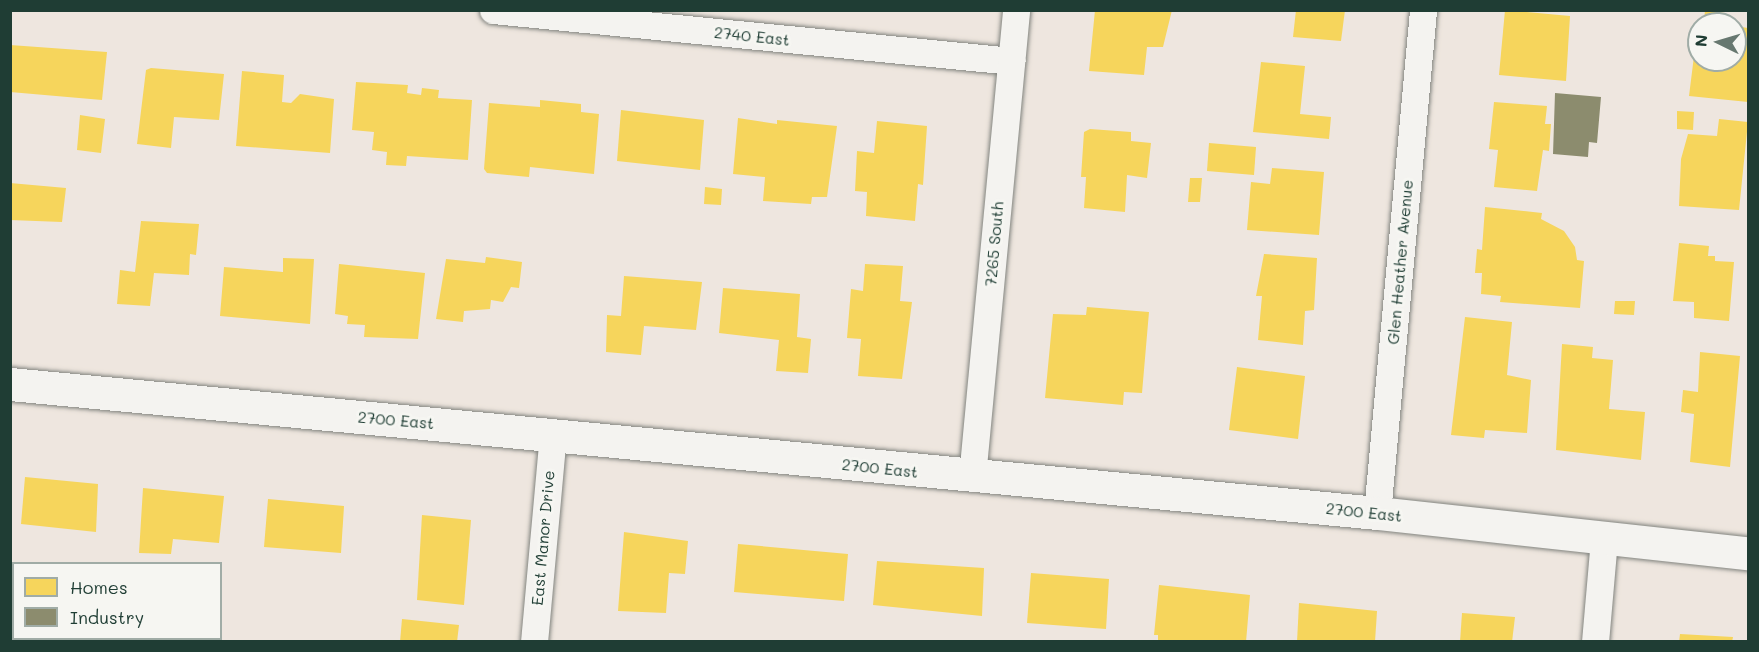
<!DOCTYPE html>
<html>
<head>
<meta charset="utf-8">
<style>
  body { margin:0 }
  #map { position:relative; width:1759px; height:652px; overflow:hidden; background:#eee6df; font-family:Mali,sans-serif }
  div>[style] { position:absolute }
  .homes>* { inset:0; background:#f6d55c }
  .industry>* { inset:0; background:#8c8c6e }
  .roads { filter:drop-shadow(0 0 2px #82847f) drop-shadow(0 0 2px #82847f) }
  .street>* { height:27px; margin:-13.5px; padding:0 13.5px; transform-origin:13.5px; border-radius:13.5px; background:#f4f3f0 }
  .secondary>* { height:33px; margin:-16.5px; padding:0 16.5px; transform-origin:16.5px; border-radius:16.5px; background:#f4f3f0 }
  span { translate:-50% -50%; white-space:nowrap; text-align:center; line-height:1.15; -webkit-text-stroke:6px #f6f6f2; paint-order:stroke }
  .street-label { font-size:16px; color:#1f3d34 }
  .frame { position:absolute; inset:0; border:12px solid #1f3d34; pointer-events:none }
  .legend { position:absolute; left:12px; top:562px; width:210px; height:78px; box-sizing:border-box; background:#f6f6f2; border:2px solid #a0aca6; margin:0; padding:8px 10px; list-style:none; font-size:18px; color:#1f3d34 }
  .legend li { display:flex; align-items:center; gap:12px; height:30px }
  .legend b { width:30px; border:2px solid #a0aca6 }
  .north { position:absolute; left:1687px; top:12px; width:60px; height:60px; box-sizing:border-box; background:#f6f6f2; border:2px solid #a0aca6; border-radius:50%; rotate:275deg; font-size:16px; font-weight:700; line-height:24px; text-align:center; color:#1f3d34 }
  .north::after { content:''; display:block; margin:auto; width:21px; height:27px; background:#677870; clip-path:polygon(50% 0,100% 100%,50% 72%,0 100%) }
</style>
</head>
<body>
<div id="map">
  <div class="homes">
    <div style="clip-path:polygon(1095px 10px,1172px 10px,1163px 47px,1147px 47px,1144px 75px,1089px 71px)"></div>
    <div style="clip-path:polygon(1296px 10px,1345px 10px,1341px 41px,1293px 37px)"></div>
    <div style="clip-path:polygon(1505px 10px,1570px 16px,1566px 81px,1499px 75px)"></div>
    <div style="clip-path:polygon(1705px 11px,1725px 13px,1723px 22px,1704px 20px)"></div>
    <div style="clip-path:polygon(1735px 26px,1748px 28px,1748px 102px,1689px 96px,1696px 40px,1699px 40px,1699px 60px,1735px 60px)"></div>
    <div style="clip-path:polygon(10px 45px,107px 52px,102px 100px,10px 92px)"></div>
    <div style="clip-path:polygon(1261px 62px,1305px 66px,1300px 114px,1331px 117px,1329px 139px,1253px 132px)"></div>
    <div style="clip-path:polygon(151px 68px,224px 74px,219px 120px,174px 117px,171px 148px,137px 144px,146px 70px)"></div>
    <div style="clip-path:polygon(242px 71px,284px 75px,282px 102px,291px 103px,300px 94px,334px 99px,330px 153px,236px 146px)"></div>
    <div style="clip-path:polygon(356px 82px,408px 85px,407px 93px,421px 95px,422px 88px,439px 90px,438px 98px,472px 100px,468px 160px,407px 156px,406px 166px,386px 165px,387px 152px,372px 150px,374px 132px,352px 130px)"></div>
    <div style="clip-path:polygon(540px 100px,581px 104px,581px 112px,599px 114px,594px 174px,530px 167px,529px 177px,487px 173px,484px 169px,489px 103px,540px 107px)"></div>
    <div style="clip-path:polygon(1494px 102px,1547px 106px,1545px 124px,1551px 124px,1549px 151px,1543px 150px,1537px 191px,1494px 187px,1498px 150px,1489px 149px)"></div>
    <div style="clip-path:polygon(621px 110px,704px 120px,700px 170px,617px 161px)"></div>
    <div style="clip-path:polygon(1677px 111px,1694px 112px,1693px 130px,1677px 129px)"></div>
    <div style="clip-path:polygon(80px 115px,105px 119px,101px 153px,77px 150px)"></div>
    <div style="clip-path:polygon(738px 118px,777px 124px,777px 120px,837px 126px,827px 197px,812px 197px,811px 204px,763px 201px,765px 177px,733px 174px)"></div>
    <div style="clip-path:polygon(1719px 119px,1748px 122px,1739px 210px,1679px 206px,1681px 159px,1688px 134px,1717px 136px)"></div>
    <div style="clip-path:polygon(877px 121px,927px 126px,923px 185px,918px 184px,915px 221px,866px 216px,867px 192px,855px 191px,857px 151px,874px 153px)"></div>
    <div style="clip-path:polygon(1090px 129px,1131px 132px,1131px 141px,1151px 143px,1147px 178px,1127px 175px,1125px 212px,1084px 208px,1086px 177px,1081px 177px,1084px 132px)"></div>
    <div style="clip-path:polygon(1209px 143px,1256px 147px,1254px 175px,1207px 171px)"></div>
    <div style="clip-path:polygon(1272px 168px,1324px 172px,1319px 235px,1247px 230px,1251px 182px,1270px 184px)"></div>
    <div style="clip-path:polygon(1190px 178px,1202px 178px,1200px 202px,1188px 202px)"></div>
    <div style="clip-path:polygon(10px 183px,66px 188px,62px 222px,10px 220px)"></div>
    <div style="clip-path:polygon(705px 187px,722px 189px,721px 205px,704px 204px)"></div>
    <div style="clip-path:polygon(1485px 207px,1542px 213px,1541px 219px,1564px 231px,1575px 247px,1577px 260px,1584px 261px,1580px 308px,1500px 302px,1501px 296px,1481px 294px,1482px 273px,1475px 273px,1477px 249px,1482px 250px)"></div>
    <div style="clip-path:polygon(141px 221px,199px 224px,196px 255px,190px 254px,189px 275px,154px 273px,150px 306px,117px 304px,120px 270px,135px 272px)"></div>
    <div style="clip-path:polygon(1679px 243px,1709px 246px,1708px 256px,1715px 256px,1715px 261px,1734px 262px,1729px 321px,1694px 318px,1694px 302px,1673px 301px)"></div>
    <div style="clip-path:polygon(1264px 254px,1317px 258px,1314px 310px,1305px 311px,1303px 345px,1258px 340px,1262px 296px,1256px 296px)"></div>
    <div style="clip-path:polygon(486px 257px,522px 262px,519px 288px,511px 287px,503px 302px,491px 300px,490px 309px,464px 311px,463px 322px,436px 319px,446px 259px,485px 263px)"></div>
    <div style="clip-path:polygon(283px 258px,314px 259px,310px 324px,220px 316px,224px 267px,283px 272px)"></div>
    <div style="clip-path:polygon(339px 264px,425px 273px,418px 339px,364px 337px,365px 325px,347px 324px,348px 316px,335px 314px)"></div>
    <div style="clip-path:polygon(865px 264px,903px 266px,900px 301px,912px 302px,902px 379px,858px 376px,861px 339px,847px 338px,851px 289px,863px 291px)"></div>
    <div style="clip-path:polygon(624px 276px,702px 282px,696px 330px,644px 326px,641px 355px,606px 352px,607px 315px,621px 316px)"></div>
    <div style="clip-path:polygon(723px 288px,800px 294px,797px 337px,811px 339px,808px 373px,776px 371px,779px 340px,719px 333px)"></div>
    <div style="clip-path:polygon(1615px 301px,1635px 301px,1634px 315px,1614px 314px)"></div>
    <div style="clip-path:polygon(1087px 307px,1149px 312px,1142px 393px,1124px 392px,1123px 405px,1045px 398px,1053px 314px,1086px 315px)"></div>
    <div style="clip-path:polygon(1465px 317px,1512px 322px,1507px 375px,1531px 380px,1527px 433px,1485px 430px,1484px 438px,1451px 435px)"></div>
    <div style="clip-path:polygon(1562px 344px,1593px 347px,1592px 358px,1613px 360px,1609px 409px,1645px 412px,1641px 460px,1556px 450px)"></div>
    <div style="clip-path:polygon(1700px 352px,1740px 356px,1730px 467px,1690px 462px,1694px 414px,1681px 412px,1683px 390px,1698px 392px)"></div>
    <div style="clip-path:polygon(1237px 367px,1305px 376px,1298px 439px,1229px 430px)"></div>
    <div style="clip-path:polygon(25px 477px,98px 484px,96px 532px,21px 524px)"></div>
    <div style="clip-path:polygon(143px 488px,224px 496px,219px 543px,173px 539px,171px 554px,139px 553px)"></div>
    <div style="clip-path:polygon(268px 499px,344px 506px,341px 553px,264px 547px)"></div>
    <div style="clip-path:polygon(422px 515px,471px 520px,464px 605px,417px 600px)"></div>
    <div style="clip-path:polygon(624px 532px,688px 541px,685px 574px,669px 573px,666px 613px,618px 611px)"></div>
    <div style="clip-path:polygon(738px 544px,848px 554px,844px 601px,734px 592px)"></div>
    <div style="clip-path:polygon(877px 561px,984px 568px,982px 616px,873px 605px)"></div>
    <div style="clip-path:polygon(1031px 573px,1109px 579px,1106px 629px,1027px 623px)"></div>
    <div style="clip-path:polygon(1159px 585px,1250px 595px,1246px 642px,1158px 642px,1158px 635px,1154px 635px)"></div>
    <div style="clip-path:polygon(1299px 603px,1377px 611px,1375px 642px,1297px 642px)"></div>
    <div style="clip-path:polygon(1462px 613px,1515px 617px,1512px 642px,1460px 642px)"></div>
    <div style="clip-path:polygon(402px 619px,459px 625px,457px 642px,400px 642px)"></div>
    <div style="clip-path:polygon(1680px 634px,1733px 637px,1732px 642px,1679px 642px)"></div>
    <div style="clip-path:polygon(40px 638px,145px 638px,145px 642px,41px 642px)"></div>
    <div style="clip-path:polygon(200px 638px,219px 638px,223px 642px,197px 642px)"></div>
  </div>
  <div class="industry">
    <div style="clip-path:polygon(1555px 93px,1601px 97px,1597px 143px,1589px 142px,1588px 157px,1553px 154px)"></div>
  </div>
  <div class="roads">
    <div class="street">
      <div style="left:493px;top:10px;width:521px;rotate:5.61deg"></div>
      <div style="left:972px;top:477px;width:469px;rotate:-84.6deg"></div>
      <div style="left:1377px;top:513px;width:505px;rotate:-84.77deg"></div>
      <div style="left:534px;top:642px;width:208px;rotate:-84.8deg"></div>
      <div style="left:1595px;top:642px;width:103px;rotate:-85deg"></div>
    </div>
    <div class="secondary">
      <div style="left:10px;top:384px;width:1373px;rotate:5.39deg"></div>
      <div style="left:1377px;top:513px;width:373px;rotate:6.2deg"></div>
    </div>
  </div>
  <div class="street-label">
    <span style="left:752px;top:36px;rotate:6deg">2740 East</span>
    <span style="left:994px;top:244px;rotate:-85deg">7265 South</span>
    <span style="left:1400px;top:262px;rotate:-85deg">Glen Heather Avenue</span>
    <span style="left:396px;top:420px;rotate:5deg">2700 East</span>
    <span style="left:880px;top:468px;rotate:6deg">2700 East</span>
    <span style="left:1364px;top:512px;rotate:6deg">2700 East</span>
    <span style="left:543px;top:538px;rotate:-85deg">East Manor Drive</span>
  </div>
  <div class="frame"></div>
  <ul class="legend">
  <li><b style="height:16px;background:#f6d55c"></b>Homes</li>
  <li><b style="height:16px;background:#8c8c6e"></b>Industry</li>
  </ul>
  <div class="north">N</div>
</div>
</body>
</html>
